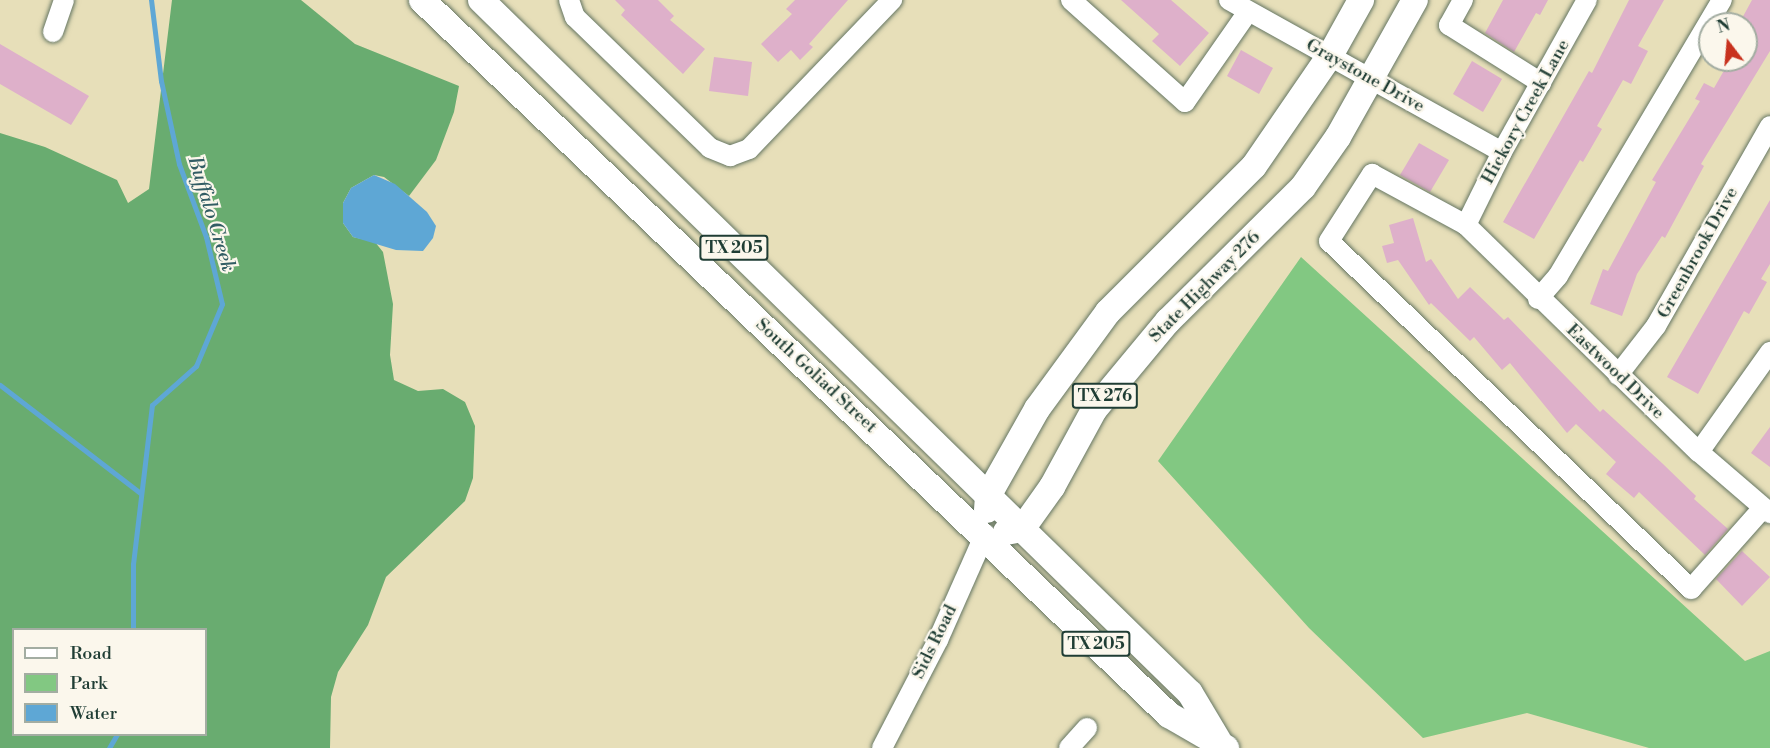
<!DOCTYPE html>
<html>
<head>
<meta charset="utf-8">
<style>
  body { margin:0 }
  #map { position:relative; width:1770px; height:748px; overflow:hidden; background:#e7dfb9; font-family:"Libre Bodoni",serif }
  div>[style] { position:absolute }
  .green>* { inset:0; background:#82c882 }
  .forest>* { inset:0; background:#69ac70 }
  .water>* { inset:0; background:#5ea7d5 }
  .stream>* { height:5px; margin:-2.5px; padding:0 2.5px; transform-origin:2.5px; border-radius:2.5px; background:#5ea7d5 }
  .building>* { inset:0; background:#deb0ca }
  .roads { filter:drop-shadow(0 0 2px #657663) drop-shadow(0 0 2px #657663) }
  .minor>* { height:20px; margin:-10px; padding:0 10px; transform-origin:10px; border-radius:10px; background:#fff }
  .major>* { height:26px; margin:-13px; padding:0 13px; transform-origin:13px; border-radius:13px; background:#fff }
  span { translate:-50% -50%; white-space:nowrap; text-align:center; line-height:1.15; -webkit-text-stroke:4.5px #fbf7ec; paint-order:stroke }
  .shield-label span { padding:2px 4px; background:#fbf7ec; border:2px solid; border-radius:4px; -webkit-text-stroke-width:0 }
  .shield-label { font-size:16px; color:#1f3d34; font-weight:700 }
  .street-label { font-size:18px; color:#1f3d34 }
  .water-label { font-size:20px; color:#325d64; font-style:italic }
  .legend { position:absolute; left:12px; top:628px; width:195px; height:108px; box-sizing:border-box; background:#fbf7ec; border:2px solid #a3ada2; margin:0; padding:8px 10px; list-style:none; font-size:18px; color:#1f3d34 }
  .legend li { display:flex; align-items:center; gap:12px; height:30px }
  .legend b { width:30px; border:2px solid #a3ada2 }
  .north { position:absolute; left:1698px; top:12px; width:60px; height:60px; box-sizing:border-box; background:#fbf7ec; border:2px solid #a3ada2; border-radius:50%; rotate:344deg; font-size:16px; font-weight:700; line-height:24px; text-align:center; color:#1f3d34 }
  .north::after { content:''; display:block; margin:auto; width:21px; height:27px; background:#c8321e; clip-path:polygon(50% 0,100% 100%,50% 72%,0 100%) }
</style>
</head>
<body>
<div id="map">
  <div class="green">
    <div style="clip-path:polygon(1301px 257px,1745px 661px,1770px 651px,1770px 748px,1649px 748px,1527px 713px,1423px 738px,1309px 628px,1158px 461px)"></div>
  </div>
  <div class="forest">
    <div style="clip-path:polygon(evenodd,172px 0,301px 0,355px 44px,459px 86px,454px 112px,436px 160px,409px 196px,384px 177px,374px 175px,351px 188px,343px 203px,343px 223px,353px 237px,375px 242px,383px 252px,393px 304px,390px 355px,394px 380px,418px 391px,443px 389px,465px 402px,475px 426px,473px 478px,465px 501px,386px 577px,368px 625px,338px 672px,331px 697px,330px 748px,0 748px,0 133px,45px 147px,117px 180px,128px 203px,149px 189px,172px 0,14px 630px,206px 630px,206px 734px,14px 734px,14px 630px)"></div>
  </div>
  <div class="water">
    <div style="clip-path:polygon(374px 175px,395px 184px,427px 212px,436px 226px,433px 238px,423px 251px,396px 250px,353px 237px,343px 223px,343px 203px,351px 188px)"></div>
  </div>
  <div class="stream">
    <div style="left:0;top:385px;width:177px;rotate:37.6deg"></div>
    <div style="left:133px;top:630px;width:66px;rotate:-90deg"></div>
    <div style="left:133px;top:564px;width:160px;rotate:-83.2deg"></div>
    <div style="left:152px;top:405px;width:59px;rotate:-41.6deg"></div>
    <div style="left:196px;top:366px;width:67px;rotate:-67.2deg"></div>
    <div style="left:222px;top:304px;width:69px;rotate:-103.4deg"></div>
    <div style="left:206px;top:237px;width:78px;rotate:-110.3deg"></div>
    <div style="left:179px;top:164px;width:85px;rotate:-102.2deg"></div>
    <div style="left:161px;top:81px;width:82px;rotate:-97deg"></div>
    <div style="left:109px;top:748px;width:16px;rotate:-60deg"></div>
  </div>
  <div class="building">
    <div style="clip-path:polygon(615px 0,658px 0,674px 16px,670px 20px,705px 49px,683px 74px,621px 15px,625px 10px)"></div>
    <div style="clip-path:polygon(795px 0,848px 0,809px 44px,813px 47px,800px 60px,791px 50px,778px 62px,761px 44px,792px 14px,786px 9px)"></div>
    <div style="clip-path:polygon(1121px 0,1171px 0,1209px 33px,1180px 66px,1152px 41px,1159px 34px)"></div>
    <div style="clip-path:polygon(1503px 0,1548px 0,1540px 15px,1536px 13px,1514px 52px,1485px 33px)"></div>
    <div style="clip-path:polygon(1629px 0,1664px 0,1638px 46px,1648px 51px,1631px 84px,1623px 80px,1597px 126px,1602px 129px,1583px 162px,1580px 160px,1534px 239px,1503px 222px,1589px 71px,1592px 73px)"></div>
    <div style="clip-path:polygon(1752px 0,1770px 0,1770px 51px,1701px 164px,1704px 166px,1665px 238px,1662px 236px,1637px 274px,1622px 316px,1590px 304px,1603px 269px,1608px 271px,1656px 182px,1652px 180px,1700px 101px,1695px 99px,1704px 83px,1714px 88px,1730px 60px,1746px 60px,1746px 24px,1740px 22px)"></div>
    <div style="clip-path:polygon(0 44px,89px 96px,71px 125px,0 84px)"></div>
    <div style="clip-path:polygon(1241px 50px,1273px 68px,1259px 94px,1227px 76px)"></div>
    <div style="clip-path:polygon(714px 57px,752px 62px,748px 96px,709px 91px)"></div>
    <div style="clip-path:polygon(1472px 61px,1502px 79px,1483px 112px,1453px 94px)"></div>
    <div style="clip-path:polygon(1419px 143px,1449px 160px,1430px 192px,1400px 175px)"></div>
    <div style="clip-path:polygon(1770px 200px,1770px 264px,1761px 279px,1767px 282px,1749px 314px,1744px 311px,1698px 394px,1667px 377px)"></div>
    <div style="clip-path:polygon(1413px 218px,1426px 262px,1431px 259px,1458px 299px,1470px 287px,1504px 320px,1508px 317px,1600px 412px,1603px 409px,1663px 464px,1696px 496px,1694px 499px,1728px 529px,1705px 555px,1639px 492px,1634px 498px,1606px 474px,1616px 462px,1576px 424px,1567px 433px,1510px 363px,1502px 370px,1474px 337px,1470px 341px,1431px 303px,1429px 305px,1398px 260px,1387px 263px,1382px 246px,1394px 243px,1389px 225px)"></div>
    <div style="clip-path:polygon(1770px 427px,1770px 467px,1751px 453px)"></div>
    <div style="clip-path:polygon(1742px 551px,1770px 577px,1742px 606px,1716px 579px)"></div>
  </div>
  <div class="roads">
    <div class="minor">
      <div style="left:569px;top:0;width:18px;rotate:71deg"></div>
      <div style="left:575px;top:17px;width:188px;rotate:44.1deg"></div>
      <div style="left:710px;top:148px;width:22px;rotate:22deg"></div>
      <div style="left:730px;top:156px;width:20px;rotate:-20deg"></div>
      <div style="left:749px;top:149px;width:207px;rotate:-46.2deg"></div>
      <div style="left:1071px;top:0;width:153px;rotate:41.8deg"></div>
      <div style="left:1185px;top:102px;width:108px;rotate:-55.1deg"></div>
      <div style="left:1229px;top:0;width:312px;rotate:29.1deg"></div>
      <div style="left:1463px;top:0;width:29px;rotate:119deg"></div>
      <div style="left:1449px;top:25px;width:109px;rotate:32.2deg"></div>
      <div style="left:53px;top:32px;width:34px;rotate:-71deg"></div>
      <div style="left:1466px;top:225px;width:81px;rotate:-63.7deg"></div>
      <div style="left:1502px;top:152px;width:174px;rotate:-60.8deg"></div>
      <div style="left:1538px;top:299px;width:30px;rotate:-49deg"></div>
      <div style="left:1558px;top:276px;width:321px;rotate:-59.3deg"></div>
      <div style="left:1618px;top:375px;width:62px;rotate:-52.2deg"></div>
      <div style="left:1656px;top:326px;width:230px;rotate:-60.3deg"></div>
      <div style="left:1699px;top:452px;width:123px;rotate:-54.6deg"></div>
      <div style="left:1763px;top:508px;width:108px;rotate:131.6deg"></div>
      <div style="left:1691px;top:589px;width:502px;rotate:-136.13deg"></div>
      <div style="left:1329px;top:241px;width:80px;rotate:-57.3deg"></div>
      <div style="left:1372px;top:174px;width:107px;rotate:28.5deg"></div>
      <div style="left:1466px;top:225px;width:325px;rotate:44.3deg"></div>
      <div style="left:1699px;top:452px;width:94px;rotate:40.7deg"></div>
      <div style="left:882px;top:748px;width:122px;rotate:-62.6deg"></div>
      <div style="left:938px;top:640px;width:116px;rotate:-66.1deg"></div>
      <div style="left:1069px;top:748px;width:27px;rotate:-48deg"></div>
    </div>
    <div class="major">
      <div style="left:422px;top:0;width:1034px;rotate:43.75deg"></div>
      <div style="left:1169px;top:715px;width:66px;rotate:30.1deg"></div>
      <div style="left:481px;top:0;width:991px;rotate:44.35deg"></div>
      <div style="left:1190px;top:693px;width:55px;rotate:59.2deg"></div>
      <div style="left:987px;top:510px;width:14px;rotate:-86deg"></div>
      <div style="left:988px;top:496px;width:100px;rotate:-60.6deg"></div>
      <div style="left:1037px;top:409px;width:120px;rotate:-53.8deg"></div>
      <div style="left:1108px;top:312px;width:206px;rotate:-45deg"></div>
      <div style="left:1254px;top:166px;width:136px;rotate:-55.5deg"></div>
      <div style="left:1331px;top:54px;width:62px;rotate:-60.9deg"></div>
      <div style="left:1006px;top:532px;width:16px;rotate:-11deg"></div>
      <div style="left:1022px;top:529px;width:52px;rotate:-54.5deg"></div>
      <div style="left:1052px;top:487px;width:88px;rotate:-61.4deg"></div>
      <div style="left:1094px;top:410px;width:116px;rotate:-50.3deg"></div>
      <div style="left:1168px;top:321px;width:190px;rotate:-44.8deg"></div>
      <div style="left:1303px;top:187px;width:61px;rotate:-55deg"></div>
      <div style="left:1338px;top:137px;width:157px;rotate:-60.7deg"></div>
    </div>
  </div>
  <div class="shield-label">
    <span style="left:734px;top:248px">TX 205</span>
    <span style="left:1105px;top:396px">TX 276</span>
    <span style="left:1096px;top:644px">TX 205</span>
  </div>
  <div class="street-label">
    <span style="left:1365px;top:76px;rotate:29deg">Graystone Drive</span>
    <span style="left:1526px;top:112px;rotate:-61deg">Hickory Creek Lane</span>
    <span style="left:1698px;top:253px;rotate:-61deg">Greenbrook Drive</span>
    <span style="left:1205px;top:287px;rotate:-45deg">State Highway 276</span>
    <span style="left:1615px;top:372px;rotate:44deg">Eastwood Drive</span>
    <span style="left:816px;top:376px;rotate:43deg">South Goliad Street</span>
    <span style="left:935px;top:642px;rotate:-64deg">Sids Road</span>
  </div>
  <div class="water-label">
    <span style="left:211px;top:214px;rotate:73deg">Buffalo Creek</span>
  </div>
  <ul class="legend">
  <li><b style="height:8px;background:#fff"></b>Road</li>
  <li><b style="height:16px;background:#82c882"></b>Park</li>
  <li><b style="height:16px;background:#5ea7d5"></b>Water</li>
  </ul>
  <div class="north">N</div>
</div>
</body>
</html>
